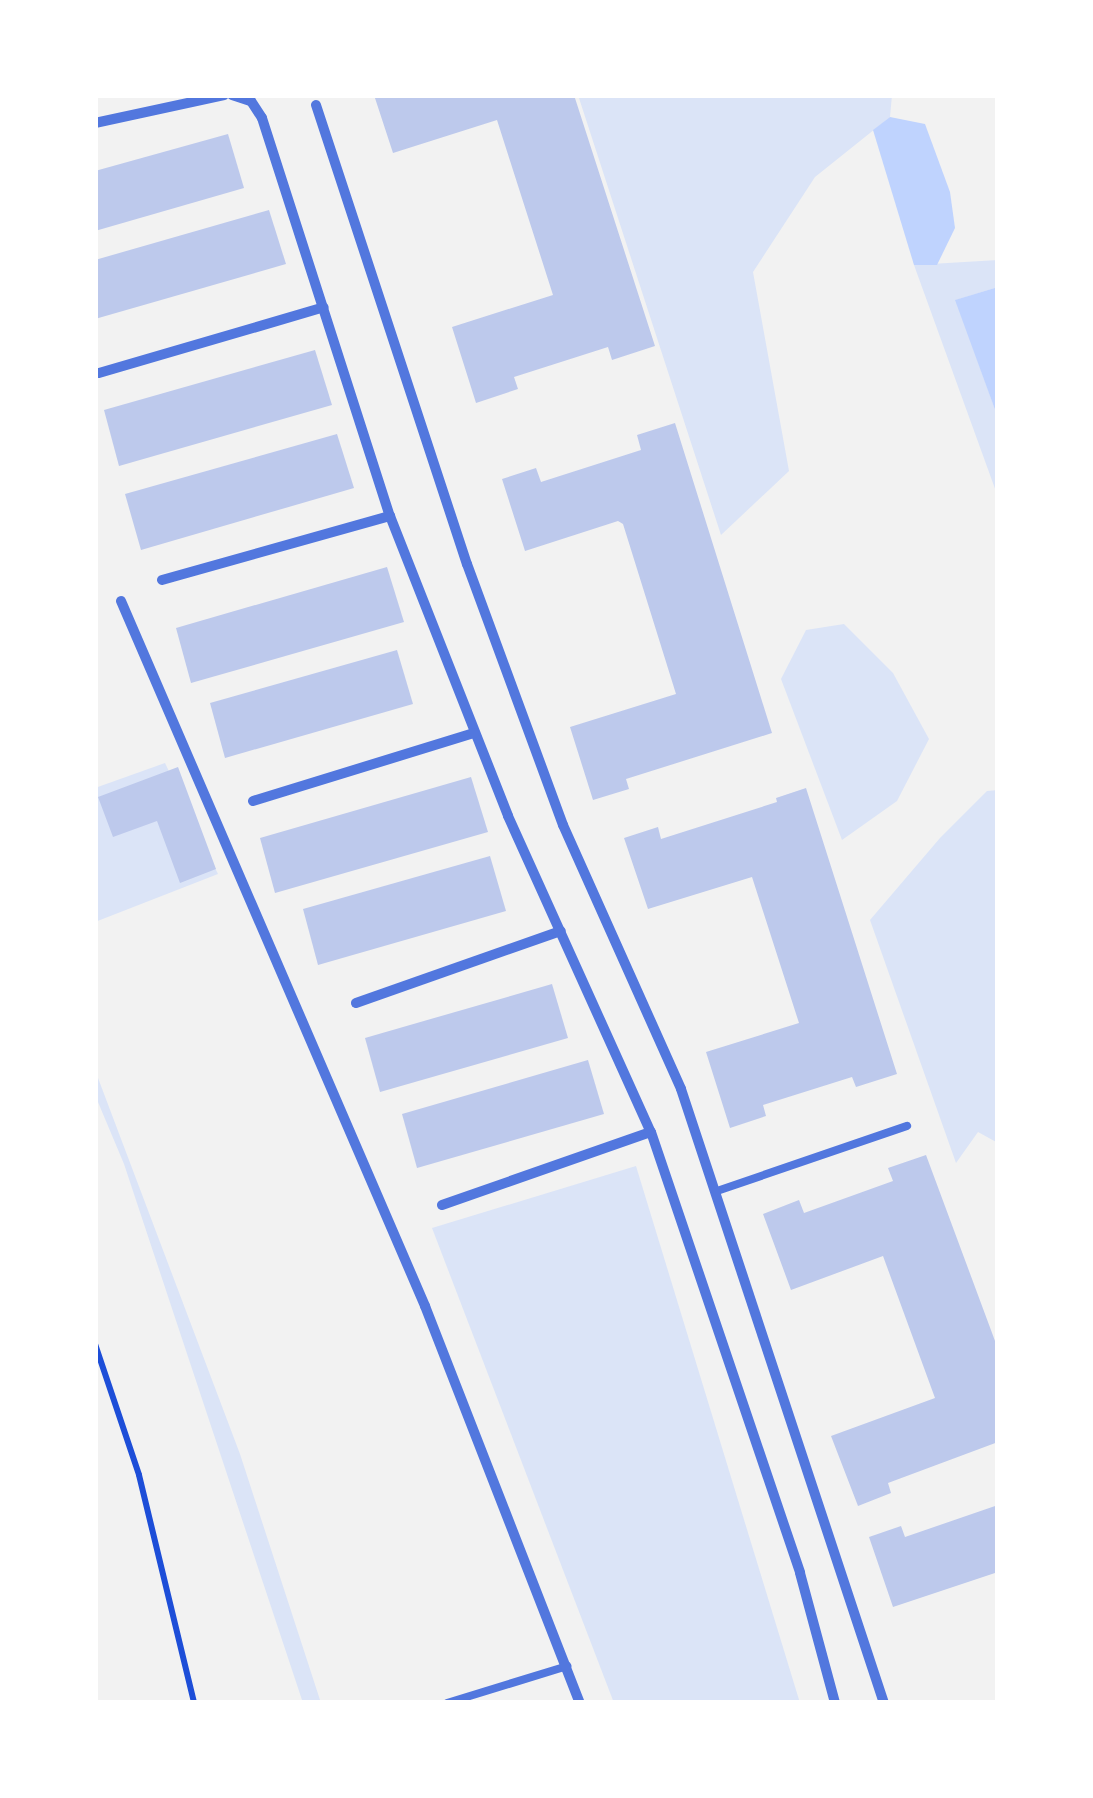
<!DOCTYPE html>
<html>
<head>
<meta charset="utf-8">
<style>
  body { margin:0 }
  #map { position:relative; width:1093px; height:1798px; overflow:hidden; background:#f2f2f2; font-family:"Crimson Pro",serif }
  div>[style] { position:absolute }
  .green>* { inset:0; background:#dbe4f7 }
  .water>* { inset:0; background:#bfd3fe }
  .building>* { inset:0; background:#bdc9ec }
  .path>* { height:6px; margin:-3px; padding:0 3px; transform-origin:3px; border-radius:3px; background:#1d4ed8 }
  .service>* { height:8px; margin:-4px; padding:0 4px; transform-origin:4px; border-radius:4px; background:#5277de }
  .minor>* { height:10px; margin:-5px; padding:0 5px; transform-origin:5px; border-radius:5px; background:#5277de }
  span { translate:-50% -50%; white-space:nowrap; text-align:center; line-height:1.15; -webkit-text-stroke:8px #fff; paint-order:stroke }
  .frame { position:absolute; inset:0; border:98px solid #fff; pointer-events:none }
</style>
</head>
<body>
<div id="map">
  <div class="green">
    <div style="clip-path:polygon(578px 95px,892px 95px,890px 117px,815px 177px,753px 272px,789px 471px,721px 535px)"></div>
    <div style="clip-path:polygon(998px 260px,998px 287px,956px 300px,998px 418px,998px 497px,914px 265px)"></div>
    <div style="clip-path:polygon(844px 624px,893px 673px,929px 739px,897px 801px,842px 840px,781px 679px,806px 630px)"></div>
    <div style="clip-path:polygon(165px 763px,218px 874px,95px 922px,95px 788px)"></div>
    <div style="clip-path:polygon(998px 790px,998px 1143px,978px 1132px,956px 1163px,870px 920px,940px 838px,987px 791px)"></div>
    <div style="clip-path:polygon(95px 1070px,240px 1454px,321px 1703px,303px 1703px,124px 1164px,95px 1095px)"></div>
    <div style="clip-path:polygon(636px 1166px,800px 1703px,614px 1703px,432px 1228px)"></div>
  </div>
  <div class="water">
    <div style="clip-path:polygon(890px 117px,925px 124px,950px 192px,955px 228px,937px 265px,914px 265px,873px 130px)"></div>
    <div style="clip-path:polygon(998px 287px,998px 418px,955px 300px)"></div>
  </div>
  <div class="building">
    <div style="clip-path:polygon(374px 95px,574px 95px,655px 346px,612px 360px,608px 347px,514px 377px,518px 389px,476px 403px,452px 327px,553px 295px,497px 120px,393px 153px)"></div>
    <div style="clip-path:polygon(228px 134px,244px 188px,95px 231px,95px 171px)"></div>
    <div style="clip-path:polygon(269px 210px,286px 264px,95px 319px,95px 260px)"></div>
    <div style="clip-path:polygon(315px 350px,332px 405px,119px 466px,104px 410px)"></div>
    <div style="clip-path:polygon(675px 423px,772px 733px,626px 779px,629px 789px,593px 800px,570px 727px,676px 694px,623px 524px,618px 521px,525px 551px,502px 479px,536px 468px,541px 482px,641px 450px,637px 435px)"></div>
    <div style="clip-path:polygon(337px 434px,354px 488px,141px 550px,125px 494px)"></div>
    <div style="clip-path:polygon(387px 567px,404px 622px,191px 683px,176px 628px)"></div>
    <div style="clip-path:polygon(397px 650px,413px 704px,225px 758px,210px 703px)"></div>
    <div style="clip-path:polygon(178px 767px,216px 869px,180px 883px,157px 821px,113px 837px,98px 797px)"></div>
    <div style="clip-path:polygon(471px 777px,488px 832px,275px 893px,260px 838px)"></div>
    <div style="clip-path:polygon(806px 788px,897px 1074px,856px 1087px,852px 1077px,763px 1105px,766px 1116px,730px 1128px,706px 1052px,799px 1023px,752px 877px,648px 909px,624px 838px,658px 827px,661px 839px,777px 802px,776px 798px)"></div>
    <div style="clip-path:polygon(490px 856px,506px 911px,318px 965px,303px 909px)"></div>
    <div style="clip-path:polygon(552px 984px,568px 1038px,380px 1092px,365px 1038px)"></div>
    <div style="clip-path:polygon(588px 1060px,604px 1114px,417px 1168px,402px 1114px)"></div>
    <div style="clip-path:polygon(926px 1155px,998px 1349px,998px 1442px,888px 1483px,891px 1493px,858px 1506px,831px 1436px,935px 1398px,883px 1256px,791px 1290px,763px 1214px,799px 1200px,804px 1213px,893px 1181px,888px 1168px)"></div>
    <div style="clip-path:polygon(998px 1505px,998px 1572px,893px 1607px,869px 1537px,901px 1526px,905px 1537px)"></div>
  </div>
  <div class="path">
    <div style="left:95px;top:1344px;width:138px;rotate:71.4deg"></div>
    <div style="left:139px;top:1475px;width:235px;rotate:76.4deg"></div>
  </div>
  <div class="service">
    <div style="left:717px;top:1191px;width:201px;rotate:-18.9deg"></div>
    <div style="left:447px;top:1703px;width:126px;rotate:-17.1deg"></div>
  </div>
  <div class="minor">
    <div style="left:232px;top:95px;width:20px;rotate:18deg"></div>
    <div style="left:251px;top:101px;width:20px;rotate:57deg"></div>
    <div style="left:262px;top:118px;width:418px;rotate:72.2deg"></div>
    <div style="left:390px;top:516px;width:322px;rotate:68.5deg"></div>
    <div style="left:508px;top:816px;width:347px;rotate:65.7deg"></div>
    <div style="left:651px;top:1132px;width:465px;rotate:71.3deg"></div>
    <div style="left:800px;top:1573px;width:135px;rotate:74.9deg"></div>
    <div style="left:316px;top:105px;width:483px;rotate:71.8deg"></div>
    <div style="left:467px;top:564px;width:278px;rotate:69.8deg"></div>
    <div style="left:563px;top:825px;width:289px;rotate:65.9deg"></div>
    <div style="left:681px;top:1089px;width:647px;rotate:71.71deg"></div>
    <div style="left:95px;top:123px;width:132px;rotate:-12.2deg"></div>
    <div style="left:99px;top:373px;width:234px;rotate:-16.3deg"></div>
    <div style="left:162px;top:580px;width:237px;rotate:-15.7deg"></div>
    <div style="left:121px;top:601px;width:768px;rotate:66.67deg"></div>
    <div style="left:425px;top:1306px;width:426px;rotate:68.7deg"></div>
    <div style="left:253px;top:801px;width:231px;rotate:-17.1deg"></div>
    <div style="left:356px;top:1003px;width:217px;rotate:-19.4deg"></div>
    <div style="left:442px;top:1205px;width:221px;rotate:-19.3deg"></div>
  </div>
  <div class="frame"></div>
</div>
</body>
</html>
